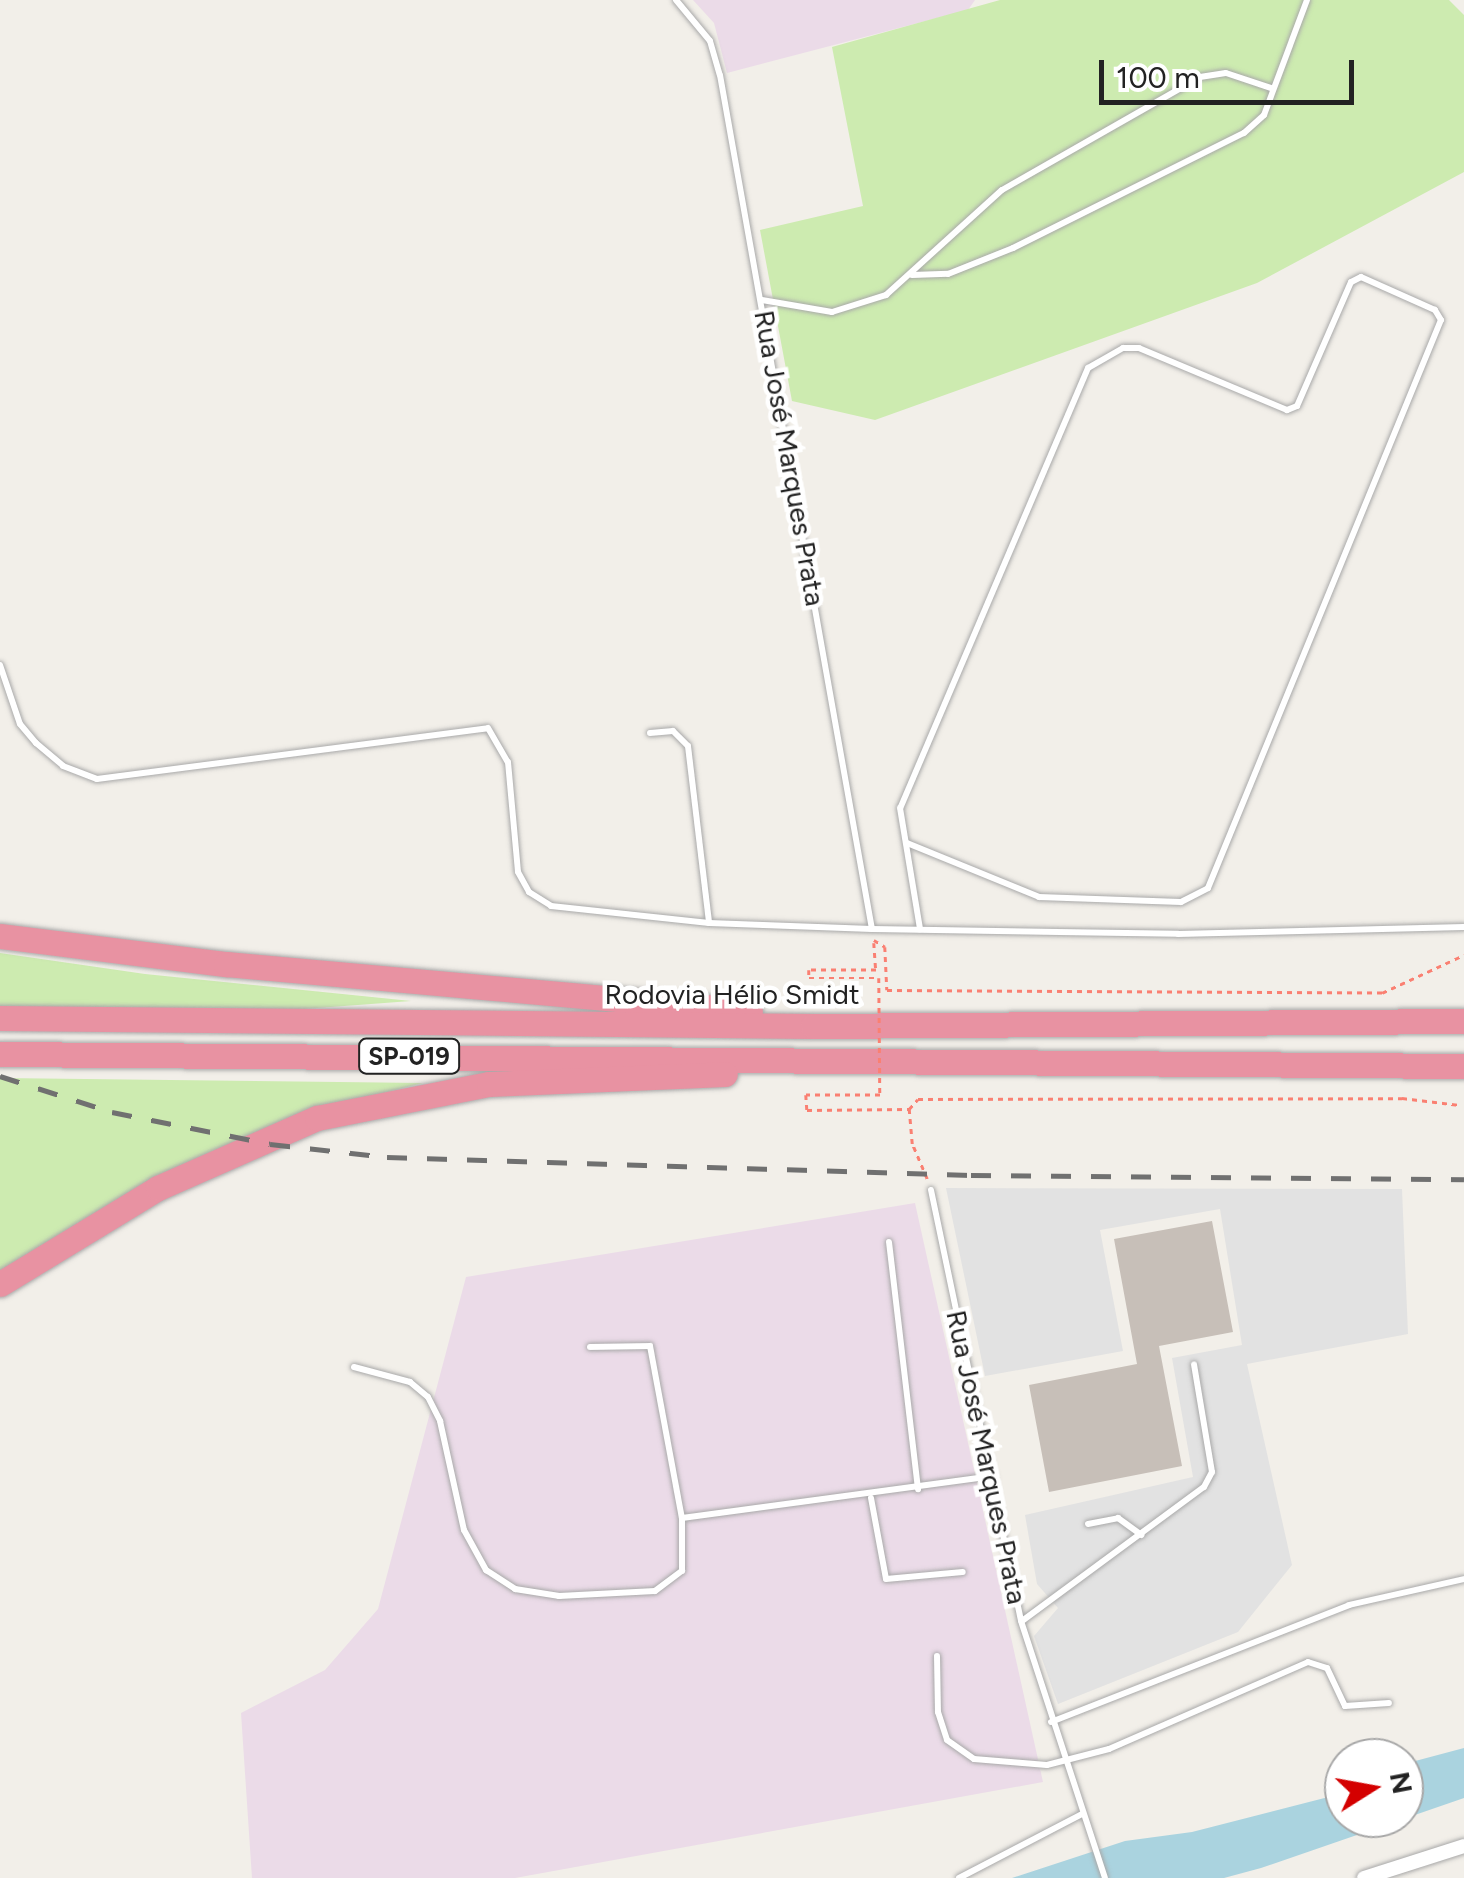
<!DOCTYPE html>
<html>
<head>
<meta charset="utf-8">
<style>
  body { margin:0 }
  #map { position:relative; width:1464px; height:1878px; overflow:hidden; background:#f2efe9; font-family:Figtree,sans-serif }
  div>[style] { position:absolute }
  .industrial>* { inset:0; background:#ebdbe8 }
  .grass>* { inset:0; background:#cdebb0 }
  .parking>* { inset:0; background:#e2e2e2 }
  .water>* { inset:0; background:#aad3df }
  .building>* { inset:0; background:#c7bfb8 }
  .path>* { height:2.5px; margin-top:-1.25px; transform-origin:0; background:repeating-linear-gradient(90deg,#fa8072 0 5px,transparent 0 10px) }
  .roads { filter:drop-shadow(0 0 2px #a9a9a9) drop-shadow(0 0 2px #a9a9a9) }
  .service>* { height:6px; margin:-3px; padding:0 3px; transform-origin:3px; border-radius:3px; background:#fff }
  .minor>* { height:14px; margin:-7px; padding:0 7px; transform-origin:7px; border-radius:7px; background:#fff }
  .motorway>* { height:25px; margin:-12.5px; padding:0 12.5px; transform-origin:12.5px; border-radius:12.5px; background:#e892a2 }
  .rail>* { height:5px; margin-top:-2.5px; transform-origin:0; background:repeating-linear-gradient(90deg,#707070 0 20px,transparent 0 40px) }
  .path-bridge>* { height:2.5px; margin-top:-1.25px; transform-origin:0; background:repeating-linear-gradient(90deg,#fa8072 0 5px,transparent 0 10px) }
  span { translate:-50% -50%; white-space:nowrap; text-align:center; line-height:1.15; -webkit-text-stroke:9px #fff; paint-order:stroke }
  .shield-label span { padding:2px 8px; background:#fff; border:2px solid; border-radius:8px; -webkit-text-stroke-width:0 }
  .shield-label { font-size:25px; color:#222; font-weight:700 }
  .street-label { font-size:28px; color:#222 }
  .north { position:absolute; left:1324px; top:1738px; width:100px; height:100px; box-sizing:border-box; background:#fff; border:2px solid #a7a7a7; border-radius:50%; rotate:79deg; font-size:28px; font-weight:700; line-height:40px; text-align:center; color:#222 }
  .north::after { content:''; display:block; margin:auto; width:35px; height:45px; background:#d40000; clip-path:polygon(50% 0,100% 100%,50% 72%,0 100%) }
  .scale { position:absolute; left:1099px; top:60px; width:255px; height:45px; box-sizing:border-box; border:5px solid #222; border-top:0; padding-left:12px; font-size:30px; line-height:35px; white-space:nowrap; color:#222; -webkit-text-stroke:8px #fff; paint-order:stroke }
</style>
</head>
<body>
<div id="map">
  <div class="industrial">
    <div style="clip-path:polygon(693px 0,975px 0,968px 10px,727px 73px,714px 23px)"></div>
    <div style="clip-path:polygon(915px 1203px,1043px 1782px,515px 1878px,252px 1878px,241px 1713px,325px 1670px,378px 1609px,466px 1277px)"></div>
  </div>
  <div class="grass">
    <div style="clip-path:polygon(1000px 0,1449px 0,1464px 15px,1464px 172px,1257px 283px,875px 420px,792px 401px,760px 230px,863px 206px,832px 47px)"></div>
    <div style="clip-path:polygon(0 953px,145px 974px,411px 1001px,264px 1012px,0 1007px)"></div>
    <div style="clip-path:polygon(0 1078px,423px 1083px,359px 1099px,0 1276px)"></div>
  </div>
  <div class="parking">
    <div style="clip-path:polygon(946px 1188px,1402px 1189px,1408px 1334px,1247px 1364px,1292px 1565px,1238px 1632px,1058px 1704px,1034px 1636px,1058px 1608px,1037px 1584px,1025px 1515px,1193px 1477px,1172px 1358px,1242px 1345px,1220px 1209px,1100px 1230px,1123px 1351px,985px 1376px)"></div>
  </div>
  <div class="water">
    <div style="clip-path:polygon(1464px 1748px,1464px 1798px,1261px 1868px,1224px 1878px,1012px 1878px,1125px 1841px,1192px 1832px,1344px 1793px,1344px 1818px,1404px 1818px,1404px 1764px)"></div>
  </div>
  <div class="building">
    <div style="clip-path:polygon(1212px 1221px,1233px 1332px,1159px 1346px,1182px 1466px,1049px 1492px,1029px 1385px,1137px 1364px,1114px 1239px)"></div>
  </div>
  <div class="path">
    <div style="left:874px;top:940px;width:13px;rotate:32deg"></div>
    <div style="left:885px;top:947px;width:43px;rotate:87.3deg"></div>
    <div style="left:887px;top:990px;width:495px;rotate:0.3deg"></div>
    <div style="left:1382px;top:993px;width:90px;rotate:-24.9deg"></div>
    <div style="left:927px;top:1179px;width:38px;rotate:-113deg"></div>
    <div style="left:912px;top:1144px;width:35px;rotate:-95deg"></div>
    <div style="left:909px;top:1109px;width:13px;rotate:-48deg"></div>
    <div style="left:918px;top:1099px;width:484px;rotate:-0.1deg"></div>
    <div style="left:1402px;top:1098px;width:58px;rotate:6.9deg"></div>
  </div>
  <div class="roads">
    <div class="service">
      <div style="left:676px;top:0;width:53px;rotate:50.3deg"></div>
      <div style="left:710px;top:41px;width:35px;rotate:74deg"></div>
      <div style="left:720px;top:75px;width:867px;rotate:79.91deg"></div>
      <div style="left:912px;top:275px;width:36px;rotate:-2deg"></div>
      <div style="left:948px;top:274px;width:70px;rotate:-21.8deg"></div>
      <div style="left:1013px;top:248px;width:258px;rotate:-26.5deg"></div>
      <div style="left:1244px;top:133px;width:27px;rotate:-42deg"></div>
      <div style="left:1264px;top:115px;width:123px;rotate:-69.5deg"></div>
      <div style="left:762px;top:300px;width:71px;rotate:9.7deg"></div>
      <div style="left:832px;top:312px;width:57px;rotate:-17.5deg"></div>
      <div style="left:886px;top:295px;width:156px;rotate:-42.2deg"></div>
      <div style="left:1002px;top:190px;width:228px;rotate:-29.7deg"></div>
      <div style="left:1200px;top:77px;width:26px;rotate:-9deg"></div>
      <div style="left:1226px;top:73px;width:47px;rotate:18.4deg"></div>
      <div style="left:0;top:665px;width:62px;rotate:71.3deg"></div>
      <div style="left:20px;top:724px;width:25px;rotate:50deg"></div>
      <div style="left:36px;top:743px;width:35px;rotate:40deg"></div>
      <div style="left:63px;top:766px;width:36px;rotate:21deg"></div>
      <div style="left:97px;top:779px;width:394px;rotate:-7.4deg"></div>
      <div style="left:488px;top:728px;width:39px;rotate:60deg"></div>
      <div style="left:508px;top:762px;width:110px;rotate:84.8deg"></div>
      <div style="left:518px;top:872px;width:23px;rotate:61deg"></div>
      <div style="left:529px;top:892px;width:26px;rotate:32deg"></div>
      <div style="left:551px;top:906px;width:159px;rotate:6.1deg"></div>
      <div style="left:709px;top:923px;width:163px;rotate:2.1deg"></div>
      <div style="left:872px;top:929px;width:306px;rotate:0.9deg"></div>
      <div style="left:1178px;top:934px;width:286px;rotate:-1.4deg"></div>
      <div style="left:650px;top:733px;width:23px;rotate:-5deg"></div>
      <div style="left:673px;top:731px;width:21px;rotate:45deg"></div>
      <div style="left:688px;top:746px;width:178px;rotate:83.2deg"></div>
      <div style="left:907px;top:843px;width:143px;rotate:22.2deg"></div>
      <div style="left:1039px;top:897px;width:142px;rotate:2deg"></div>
      <div style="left:1181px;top:902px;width:30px;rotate:-27deg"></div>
      <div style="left:1208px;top:888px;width:614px;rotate:-67.7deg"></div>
      <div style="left:1441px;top:320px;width:12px;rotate:-121deg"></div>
      <div style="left:1435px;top:310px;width:81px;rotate:-156deg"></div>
      <div style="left:1361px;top:277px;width:11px;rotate:153deg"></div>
      <div style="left:1351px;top:282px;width:135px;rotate:113.5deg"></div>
      <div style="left:1297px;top:406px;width:11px;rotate:158deg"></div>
      <div style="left:1287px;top:410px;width:160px;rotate:-157.3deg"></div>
      <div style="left:1139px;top:348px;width:16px;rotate:180deg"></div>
      <div style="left:1123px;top:348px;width:40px;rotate:150.3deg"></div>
      <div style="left:1088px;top:368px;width:478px;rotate:113.1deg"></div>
      <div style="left:900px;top:808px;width:123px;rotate:80.6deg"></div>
      <div style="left:931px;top:1190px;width:440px;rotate:78.2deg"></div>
      <div style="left:1021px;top:1621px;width:270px;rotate:71.9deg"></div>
      <div style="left:889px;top:1242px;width:249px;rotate:83.3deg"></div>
      <div style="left:590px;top:1347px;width:60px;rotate:-1deg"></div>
      <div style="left:650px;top:1346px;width:175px;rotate:79.5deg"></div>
      <div style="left:354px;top:1367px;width:58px;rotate:15deg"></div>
      <div style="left:410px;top:1382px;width:23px;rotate:40deg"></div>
      <div style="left:428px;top:1397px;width:27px;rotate:63deg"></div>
      <div style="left:440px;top:1421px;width:112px;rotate:77.6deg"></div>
      <div style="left:464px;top:1530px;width:46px;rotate:61.2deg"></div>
      <div style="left:486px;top:1570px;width:35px;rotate:33deg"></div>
      <div style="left:515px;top:1589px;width:45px;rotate:9deg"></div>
      <div style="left:559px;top:1596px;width:96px;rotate:-3deg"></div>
      <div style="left:655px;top:1591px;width:34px;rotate:-37deg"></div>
      <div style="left:682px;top:1571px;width:53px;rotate:-90deg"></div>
      <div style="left:682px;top:1518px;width:314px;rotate:-7.7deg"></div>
      <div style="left:871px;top:1498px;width:82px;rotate:79.5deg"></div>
      <div style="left:886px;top:1579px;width:77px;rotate:-5.2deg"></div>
      <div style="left:1088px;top:1524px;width:31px;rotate:-11deg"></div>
      <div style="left:1118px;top:1518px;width:29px;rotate:36deg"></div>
      <div style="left:1022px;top:1621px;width:226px;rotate:-36.4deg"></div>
      <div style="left:1204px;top:1487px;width:17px;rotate:-62deg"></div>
      <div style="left:1212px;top:1472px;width:109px;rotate:-99.5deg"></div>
      <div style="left:937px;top:1656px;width:56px;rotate:89deg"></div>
      <div style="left:938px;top:1712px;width:29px;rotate:72deg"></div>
      <div style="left:947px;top:1740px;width:33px;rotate:35deg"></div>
      <div style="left:974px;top:1759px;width:73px;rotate:4.7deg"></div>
      <div style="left:1047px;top:1765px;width:64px;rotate:-14.5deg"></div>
      <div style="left:1109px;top:1749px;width:217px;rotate:-23.6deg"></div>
      <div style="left:1308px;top:1662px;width:20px;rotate:18deg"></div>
      <div style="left:1327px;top:1668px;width:42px;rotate:64.7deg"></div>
      <div style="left:1345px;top:1706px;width:44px;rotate:-3.9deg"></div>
      <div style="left:1051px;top:1722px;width:320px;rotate:-21.4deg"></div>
      <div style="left:1349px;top:1605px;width:118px;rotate:-12.7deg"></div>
      <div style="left:959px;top:1878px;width:139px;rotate:-27.5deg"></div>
    </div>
    <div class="minor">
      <div style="left:1364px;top:1878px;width:105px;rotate:-17.7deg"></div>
    </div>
    <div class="motorway">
      <div style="left:0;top:936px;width:228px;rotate:7.1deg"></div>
      <div style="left:226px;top:964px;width:526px;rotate:5.13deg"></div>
      <div style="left:0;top:1018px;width:813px;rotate:0.56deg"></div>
      <div style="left:813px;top:1026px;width:651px;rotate:-0.44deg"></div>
      <div style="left:0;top:1054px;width:1464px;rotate:0.47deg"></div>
      <div style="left:0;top:1284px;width:185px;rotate:-31.3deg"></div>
      <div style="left:158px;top:1188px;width:174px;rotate:-23.8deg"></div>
      <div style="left:317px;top:1118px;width:175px;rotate:-11.2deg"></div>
      <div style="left:489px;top:1084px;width:236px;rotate:-2.4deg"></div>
    </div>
  </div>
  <div class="rail">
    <div style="left:0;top:1076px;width:118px;rotate:17.8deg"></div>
    <div style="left:112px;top:1112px;width:161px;rotate:11.4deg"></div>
    <div style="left:270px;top:1144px;width:118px;rotate:6.3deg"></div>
    <div style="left:387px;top:1157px;width:584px;rotate:1.77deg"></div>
    <div style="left:971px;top:1175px;width:493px;rotate:0.5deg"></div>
  </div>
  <div class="path-bridge">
    <div style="left:874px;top:943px;width:27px;rotate:86deg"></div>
    <div style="left:876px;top:970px;width:67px;rotate:180deg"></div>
    <div style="left:809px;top:970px;width:8px;rotate:90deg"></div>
    <div style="left:809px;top:978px;width:70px"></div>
    <div style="left:879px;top:978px;width:117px;rotate:89.5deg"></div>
    <div style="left:880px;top:1095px;width:74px;rotate:180deg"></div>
    <div style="left:806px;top:1095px;width:15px;rotate:86deg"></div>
    <div style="left:807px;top:1110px;width:102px;rotate:-0.6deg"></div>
  </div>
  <div class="shield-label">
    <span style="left:409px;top:1056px">SP-019</span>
  </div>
  <div class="street-label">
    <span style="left:790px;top:458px;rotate:80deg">Rua José Marques Prata</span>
    <span style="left:732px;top:994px">Rodovia Hélio Smidt</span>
    <span style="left:987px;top:1457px;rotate:78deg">Rua José Marques Prata</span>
  </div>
  <div class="north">N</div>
  <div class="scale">100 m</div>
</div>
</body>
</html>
